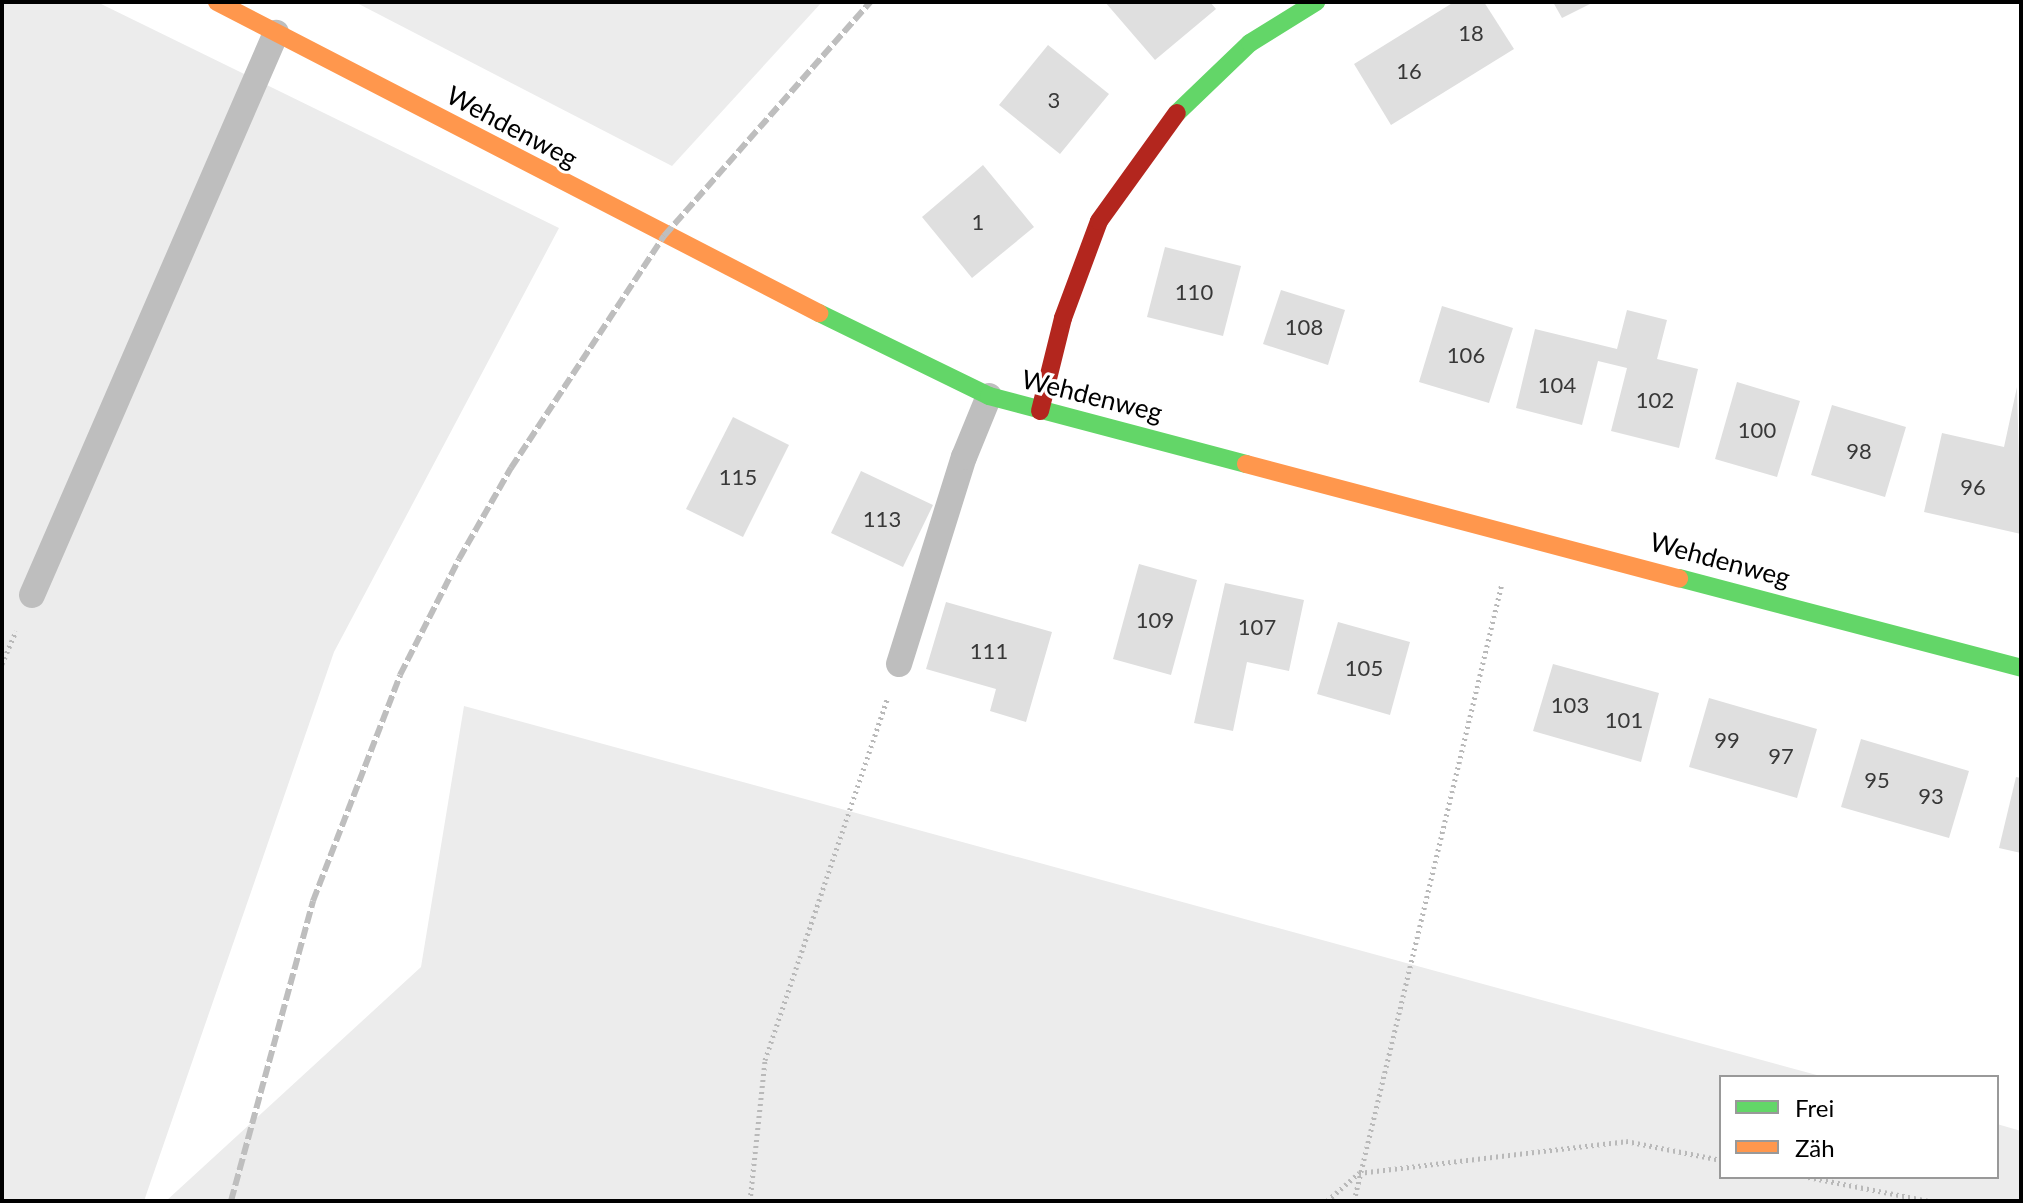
<!DOCTYPE html>
<html>
<head>
<meta charset="utf-8">
<style>
  body { margin:0 }
  #map { position:relative; width:2023px; height:1203px; overflow:hidden; background:#fff; font-family:Lato,sans-serif }
  div>[style] { position:absolute }
  .green>* { inset:0; background:#ececec }
  .building>* { inset:0; background:#dfdfdf }
  .path>* { height:5px; margin-top:-2.5px; transform-origin:0; background:repeating-linear-gradient(90deg,#b9b9b9 0 2px,transparent 0 6px) }
  .lane>* { height:26px; margin:-13px; padding:0 13px; transform-origin:13px; border-radius:13px; background:#bebebe }
  .fast>* { height:18px; margin:-9px; padding:0 9px; transform-origin:9px; border-radius:9px; background:#63d668 }
  .slow>* { height:18px; margin:-9px; padding:0 9px; transform-origin:9px; border-radius:9px; background:#ff974d }
  .jam>* { height:18px; margin:-9px; padding:0 9px; transform-origin:9px; border-radius:9px; background:#b3261e }
  .rail>* { height:6px; margin-top:-3px; transform-origin:0; background:repeating-linear-gradient(90deg,#bebebe 0 12px,transparent 0 16px) }
  span { translate:-50% -50%; white-space:nowrap; text-align:center; line-height:1.15; -webkit-text-stroke:6px #fff; paint-order:stroke }
  .number-label { font-size:22px; color:#383838 }
  .number-label span { -webkit-text-stroke-width:0 }
  .street-label { font-size:26px; color:#000 }
  .frame { position:absolute; inset:0; border:4px solid #000; pointer-events:none }
  .legend { position:absolute; left:1719px; top:1075px; width:280px; height:104px; box-sizing:border-box; background:#fff; border:2px solid #999; margin:0; padding:10px 14px; list-style:none; font-size:24px; color:#000 }
  .legend li { display:flex; align-items:center; gap:16px; height:40px }
  .legend b { width:40px; border:2px solid #999 }
</style>
</head>
<body>
<div id="map">
  <div class="green">
    <div style="clip-path:polygon(2px 2px,97px 2px,559px 228px,334px 652px,144px 1201px,2px 1201px)"></div>
    <div style="clip-path:polygon(355px 2px,822px 2px,672px 166px)"></div>
    <div style="clip-path:polygon(464px 706px,1824px 1077px,1721px 1077px,1721px 1177px,1997px 1177px,1997px 1124px,2021px 1131px,2021px 1201px,166px 1201px,421px 967px)"></div>
  </div>
  <div class="building">
    <div style="clip-path:polygon(1105px 2px,1210px 2px,1216px 9px,1155px 60px)"></div>
    <div style="clip-path:polygon(1454px 2px,1484px 2px,1514px 49px,1391px 125px,1354px 64px)"></div>
    <div style="clip-path:polygon(1553px 2px,1594px 2px,1562px 18px)"></div>
    <div style="clip-path:polygon(1048px 45px,1109px 94px,1060px 154px,999px 105px)"></div>
    <div style="clip-path:polygon(983px 165px,1034px 227px,972px 278px,922px 217px)"></div>
    <div style="clip-path:polygon(1165px 247px,1241px 266px,1223px 336px,1147px 317px)"></div>
    <div style="clip-path:polygon(1281px 290px,1345px 310px,1328px 365px,1263px 344px)"></div>
    <div style="clip-path:polygon(1442px 306px,1513px 328px,1489px 403px,1419px 382px)"></div>
    <div style="clip-path:polygon(1627px 310px,1667px 320px,1657px 359px,1698px 369px,1679px 448px,1611px 431px,1627px 368px,1598px 361px,1582px 425px,1516px 408px,1535px 329px,1617px 349px)"></div>
    <div style="clip-path:polygon(1737px 382px,1800px 401px,1777px 477px,1715px 459px)"></div>
    <div style="clip-path:polygon(2017px 387px,2021px 534px,1924px 512px,1942px 433px,2004px 447px)"></div>
    <div style="clip-path:polygon(1832px 405px,1906px 427px,1885px 497px,1811px 475px)"></div>
    <div style="clip-path:polygon(733px 417px,789px 445px,743px 537px,686px 509px)"></div>
    <div style="clip-path:polygon(861px 471px,933px 505px,903px 567px,831px 533px)"></div>
    <div style="clip-path:polygon(1139px 564px,1197px 580px,1171px 675px,1113px 659px)"></div>
    <div style="clip-path:polygon(1225px 583px,1304px 600px,1289px 671px,1247px 662px,1233px 731px,1194px 723px)"></div>
    <div style="clip-path:polygon(946px 602px,1052px 632px,1026px 722px,990px 711px,996px 689px,926px 669px)"></div>
    <div style="clip-path:polygon(1338px 622px,1410px 642px,1390px 715px,1317px 694px)"></div>
    <div style="clip-path:polygon(1553px 664px,1659px 693px,1641px 762px,1533px 731px)"></div>
    <div style="clip-path:polygon(1709px 698px,1817px 729px,1797px 798px,1689px 767px)"></div>
    <div style="clip-path:polygon(1861px 739px,1969px 771px,1949px 838px,1841px 807px)"></div>
    <div style="clip-path:polygon(2016px 777px,2021px 778px,2021px 853px,1999px 848px)"></div>
  </div>
  <div class="path">
    <div style="left:2px;top:664px;width:36px;rotate:-67deg"></div>
    <div style="left:1808px;top:1177px;width:123px;rotate:11.2deg"></div>
    <div style="left:750px;top:1201px;width:142px;rotate:-83.9deg"></div>
    <div style="left:765px;top:1060px;width:381px;rotate:-71.3deg"></div>
    <div style="left:1327px;top:1201px;width:43px;rotate:-41.2deg"></div>
    <div style="left:1359px;top:1173px;width:269px;rotate:-6.8deg"></div>
    <div style="left:1626px;top:1141px;width:97px;rotate:11.3deg"></div>
    <div style="left:1354px;top:1201px;width:635px;rotate:-76.53deg"></div>
  </div>
  <div class="lane">
    <div style="left:32px;top:595px;width:613px;rotate:-66.53deg"></div>
    <div style="left:899px;top:664px;width:217px;rotate:-72.6deg"></div>
    <div style="left:964px;top:457px;width:66px;rotate:-67.7deg"></div>
  </div>
  <div class="fast">
    <div style="left:1177px;top:113px;width:101px;rotate:-43.8deg"></div>
    <div style="left:1250px;top:43px;width:78px;rotate:-31.8deg"></div>
    <div style="left:819px;top:313px;width:189px;rotate:26deg"></div>
    <div style="left:989px;top:396px;width:266px;rotate:14.8deg"></div>
    <div style="left:1679px;top:578px;width:354px;rotate:14.7deg"></div>
  </div>
  <div class="slow">
    <div style="left:217px;top:2px;width:678px;rotate:27.32deg"></div>
    <div style="left:1246px;top:464px;width:448px;rotate:14.8deg"></div>
  </div>
  <div class="jam">
    <div style="left:1040px;top:411px;width:96px;rotate:-76.1deg"></div>
    <div style="left:1063px;top:318px;width:103px;rotate:-69.6deg"></div>
    <div style="left:1099px;top:221px;width:133px;rotate:-54.2deg"></div>
  </div>
  <div class="rail">
    <div style="left:231px;top:1201px;width:311px;rotate:-74.7deg"></div>
    <div style="left:313px;top:901px;width:242px;rotate:-68.9deg"></div>
    <div style="left:400px;top:675px;width:130px;rotate:-63deg"></div>
    <div style="left:459px;top:559px;width:105px;rotate:-60.3deg"></div>
    <div style="left:511px;top:468px;width:278px;rotate:-56.6deg"></div>
    <div style="left:664px;top:236px;width:312px;rotate:-48.6deg"></div>
  </div>
  <div class="number-label">
    <span style="left:1471px;top:33px">18</span>
    <span style="left:1409px;top:71px">16</span>
    <span style="left:1054px;top:100px">3</span>
    <span style="left:978px;top:222px">1</span>
    <span style="left:1194px;top:292px">110</span>
    <span style="left:1304px;top:327px">108</span>
    <span style="left:1466px;top:355px">106</span>
    <span style="left:1557px;top:385px">104</span>
    <span style="left:1655px;top:400px">102</span>
    <span style="left:1757px;top:430px">100</span>
    <span style="left:1859px;top:451px">98</span>
    <span style="left:738px;top:477px">115</span>
    <span style="left:1973px;top:487px">96</span>
    <span style="left:882px;top:519px">113</span>
    <span style="left:1155px;top:620px">109</span>
    <span style="left:1257px;top:627px">107</span>
    <span style="left:989px;top:651px">111</span>
    <span style="left:1364px;top:668px">105</span>
    <span style="left:1570px;top:705px">103</span>
    <span style="left:1624px;top:720px">101</span>
    <span style="left:1727px;top:740px">99</span>
    <span style="left:1781px;top:756px">97</span>
    <span style="left:1877px;top:780px">95</span>
    <span style="left:1931px;top:796px">93</span>
  </div>
  <div class="street-label">
    <span style="left:512px;top:127px;rotate:28deg">Wehdenweg</span>
    <span style="left:1092px;top:396px;rotate:14deg">Wehdenweg</span>
    <span style="left:1720px;top:560px;rotate:15deg">Wehdenweg</span>
  </div>
  <div class="frame"></div>
  <ul class="legend">
  <li><b style="height:10px;background:#63d668"></b>Frei</li>
  <li><b style="height:10px;background:#ff974d"></b>Zäh</li>
  </ul>
</div>
</body>
</html>
